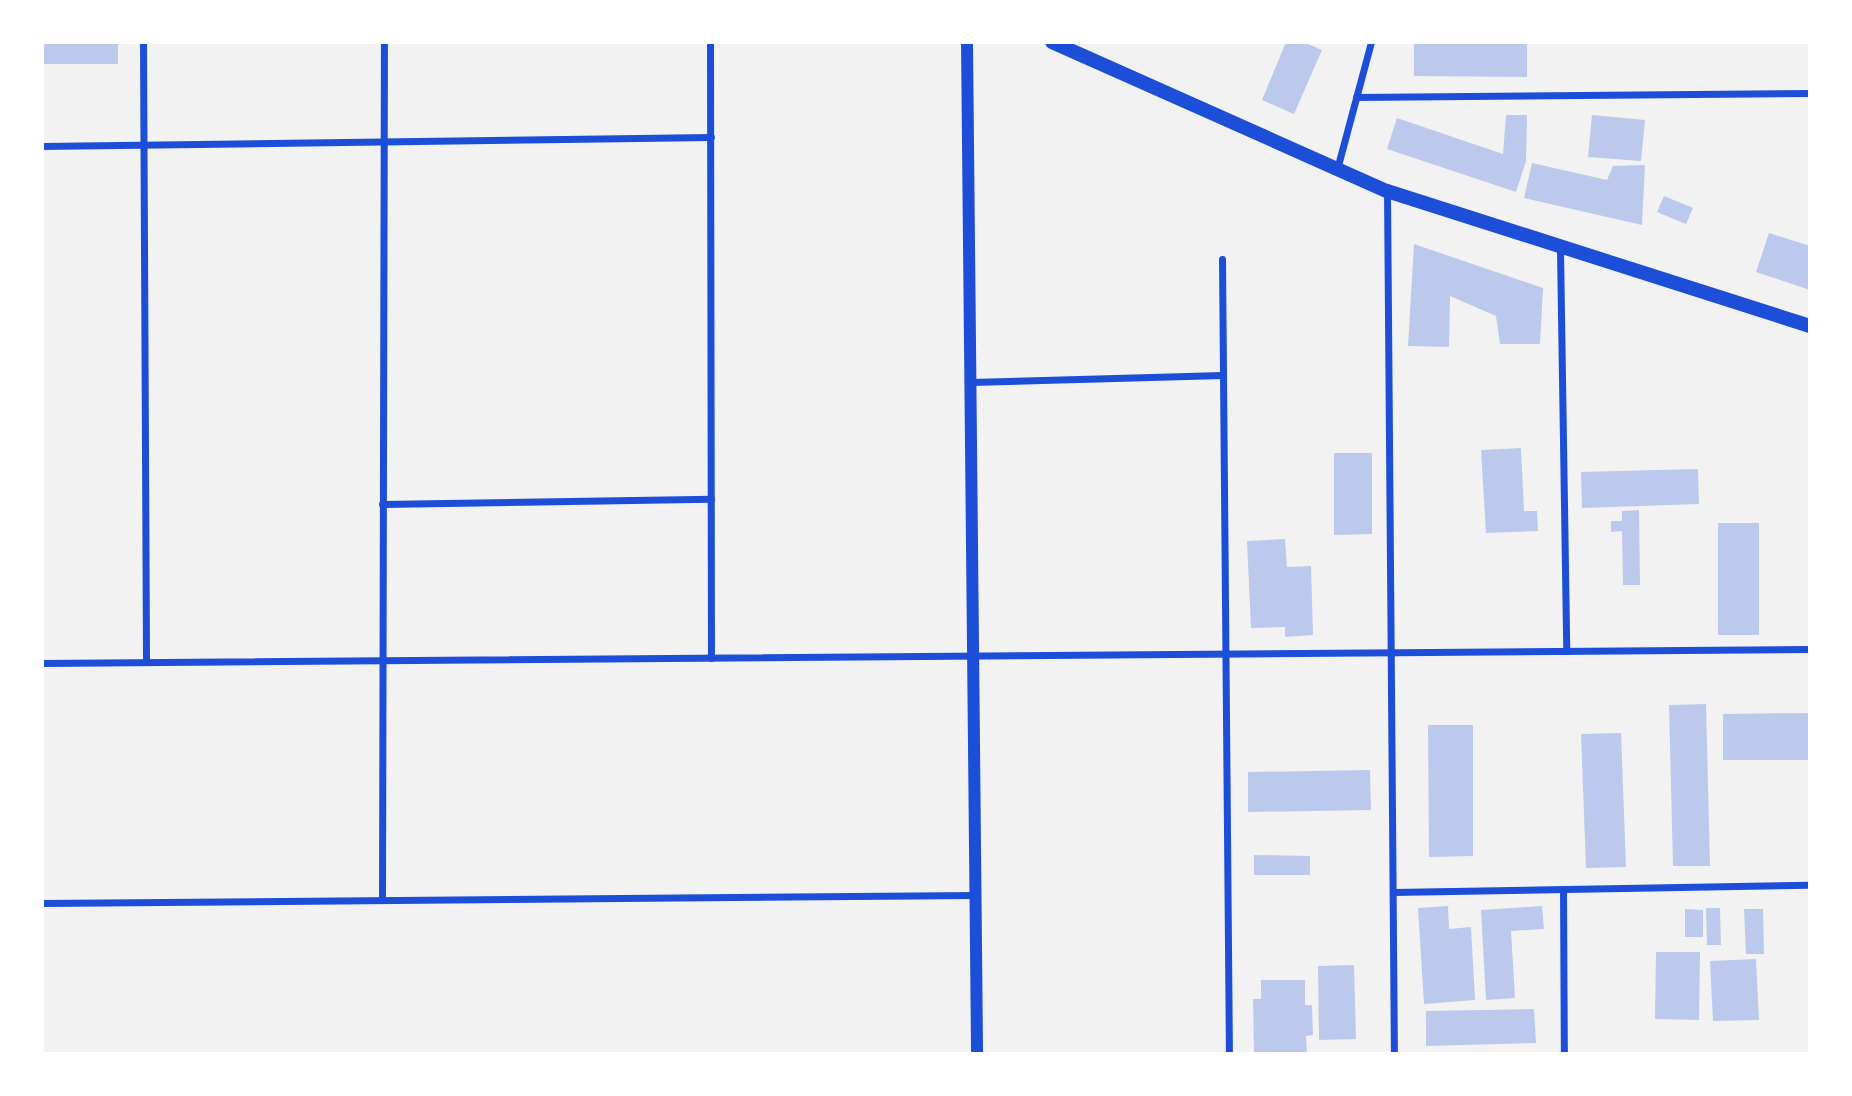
<!DOCTYPE html>
<html>
<head>
<meta charset="utf-8">
<style>
  body { margin:0 }
  #map { position:relative; width:1852px; height:1096px; overflow:hidden; background:#f2f2f2; font-family:Arial,sans-serif }
  div>[style] { position:absolute }
  .building>* { inset:0; background:#bdc9ec }
  .minor>* { height:7px; margin:-3.5px; padding:0 3.5px; transform-origin:3.5px; border-radius:3.5px; background:#1d4ed8 }
  .tertiary>* { height:12px; margin:-6px; padding:0 6px; transform-origin:6px; border-radius:6px; background:#1d4ed8 }
  .secondary>* { height:14px; margin:-7px; padding:0 7px; transform-origin:7px; border-radius:7px; background:#1d4ed8 }
  span { translate:-50% -50%; white-space:nowrap; text-align:center; line-height:1.15; -webkit-text-stroke:5px #fff; paint-order:stroke }
  .frame { position:absolute; inset:0; border:44px solid #fff; pointer-events:none }
</style>
</head>
<body>
<div id="map">
  <div class="building">
    <div style="clip-path:polygon(42px 42px,118px 42px,118px 64px,42px 64px)"></div>
    <div style="clip-path:polygon(1286px 42px,1303px 42px,1322px 50px,1294px 114px,1262px 100px)"></div>
    <div style="clip-path:polygon(1414px 42px,1527px 42px,1527px 77px,1414px 76px)"></div>
    <div style="clip-path:polygon(1506px 115px,1527px 115px,1526px 161px,1516px 192px,1387px 149px,1397px 118px,1503px 154px)"></div>
    <div style="clip-path:polygon(1592px 115px,1645px 120px,1641px 161px,1588px 157px)"></div>
    <div style="clip-path:polygon(1532px 163px,1607px 180px,1613px 166px,1645px 165px,1642px 225px,1524px 198px)"></div>
    <div style="clip-path:polygon(1664px 196px,1693px 208px,1686px 224px,1657px 212px)"></div>
    <div style="clip-path:polygon(1769px 233px,1810px 246px,1810px 290px,1756px 272px)"></div>
    <div style="clip-path:polygon(1414px 244px,1543px 288px,1540px 344px,1500px 344px,1496px 316px,1450px 296px,1449px 347px,1408px 346px)"></div>
    <div style="clip-path:polygon(1521px 448px,1524px 511px,1537px 511px,1538px 531px,1486px 533px,1481px 450px)"></div>
    <div style="clip-path:polygon(1334px 453px,1372px 453px,1372px 534px,1334px 535px)"></div>
    <div style="clip-path:polygon(1698px 469px,1699px 504px,1582px 508px,1581px 472px)"></div>
    <div style="clip-path:polygon(1639px 510px,1640px 585px,1623px 585px,1622px 531px,1611px 532px,1611px 521px,1622px 521px,1622px 511px)"></div>
    <div style="clip-path:polygon(1718px 523px,1759px 523px,1759px 635px,1718px 635px)"></div>
    <div style="clip-path:polygon(1285px 539px,1287px 567px,1311px 566px,1313px 635px,1285px 637px,1285px 627px,1251px 628px,1247px 541px)"></div>
    <div style="clip-path:polygon(1706px 704px,1710px 866px,1673px 866px,1669px 705px)"></div>
    <div style="clip-path:polygon(1810px 713px,1810px 760px,1723px 760px,1723px 714px)"></div>
    <div style="clip-path:polygon(1428px 725px,1473px 725px,1473px 856px,1429px 857px)"></div>
    <div style="clip-path:polygon(1621px 733px,1626px 867px,1586px 868px,1581px 734px)"></div>
    <div style="clip-path:polygon(1370px 770px,1371px 810px,1248px 812px,1248px 772px)"></div>
    <div style="clip-path:polygon(1254px 855px,1310px 856px,1310px 875px,1254px 875px)"></div>
    <div style="clip-path:polygon(1448px 906px,1449px 929px,1471px 927px,1475px 1000px,1424px 1004px,1418px 908px)"></div>
    <div style="clip-path:polygon(1542px 906px,1544px 929px,1511px 931px,1515px 998px,1486px 1000px,1481px 910px)"></div>
    <div style="clip-path:polygon(1706px 908px,1720px 908px,1721px 945px,1707px 945px)"></div>
    <div style="clip-path:polygon(1685px 909px,1703px 910px,1703px 937px,1685px 937px)"></div>
    <div style="clip-path:polygon(1744px 909px,1763px 909px,1764px 954px,1746px 954px)"></div>
    <div style="clip-path:polygon(1656px 952px,1700px 952px,1699px 1020px,1655px 1019px)"></div>
    <div style="clip-path:polygon(1756px 959px,1759px 1020px,1713px 1021px,1710px 961px)"></div>
    <div style="clip-path:polygon(1354px 965px,1356px 1039px,1319px 1040px,1318px 966px)"></div>
    <div style="clip-path:polygon(1261px 980px,1305px 980px,1305px 1005px,1312px 1005px,1313px 1035px,1306px 1036px,1307px 1054px,1254px 1054px,1253px 999px,1261px 999px)"></div>
    <div style="clip-path:polygon(1534px 1009px,1536px 1043px,1426px 1046px,1426px 1011px)"></div>
  </div>
  <div class="minor">
    <div style="left:143px;top:42px;width:620px;rotate:89.72deg"></div>
    <div style="left:710px;top:42px;width:616px;rotate:89.91deg"></div>
    <div style="left:1356px;top:97px;width:454px;rotate:-0.5deg"></div>
    <div style="left:42px;top:146px;width:669px;rotate:-0.77deg"></div>
    <div style="left:1337px;top:169px;width:131px;rotate:-75deg"></div>
    <div style="left:1387px;top:191px;width:863px;rotate:89.54deg"></div>
    <div style="left:1560px;top:250px;width:401px;rotate:89.1deg"></div>
    <div style="left:1222px;top:259px;width:795px;rotate:89.5deg"></div>
    <div style="left:970px;top:382px;width:253px;rotate:-1.6deg"></div>
    <div style="left:382px;top:504px;width:329px;rotate:-0.9deg"></div>
    <div style="left:42px;top:663px;width:1768px;rotate:-0.45deg"></div>
    <div style="left:1563px;top:889px;width:165px;rotate:89.7deg"></div>
    <div style="left:1393px;top:892px;width:417px;rotate:-1deg"></div>
    <div style="left:382px;top:900px;width:858px;rotate:-89.87deg"></div>
    <div style="left:42px;top:903px;width:933px;rotate:-0.49deg"></div>
  </div>
  <div class="tertiary">
    <div style="left:967px;top:42px;width:1012px;rotate:89.43deg"></div>
  </div>
  <div class="secondary">
    <div style="left:1052px;top:42px;width:367px;rotate:24deg"></div>
    <div style="left:1387px;top:191px;width:444px;rotate:17.7deg"></div>
  </div>
  <div class="frame"></div>
</div>
</body>
</html>
